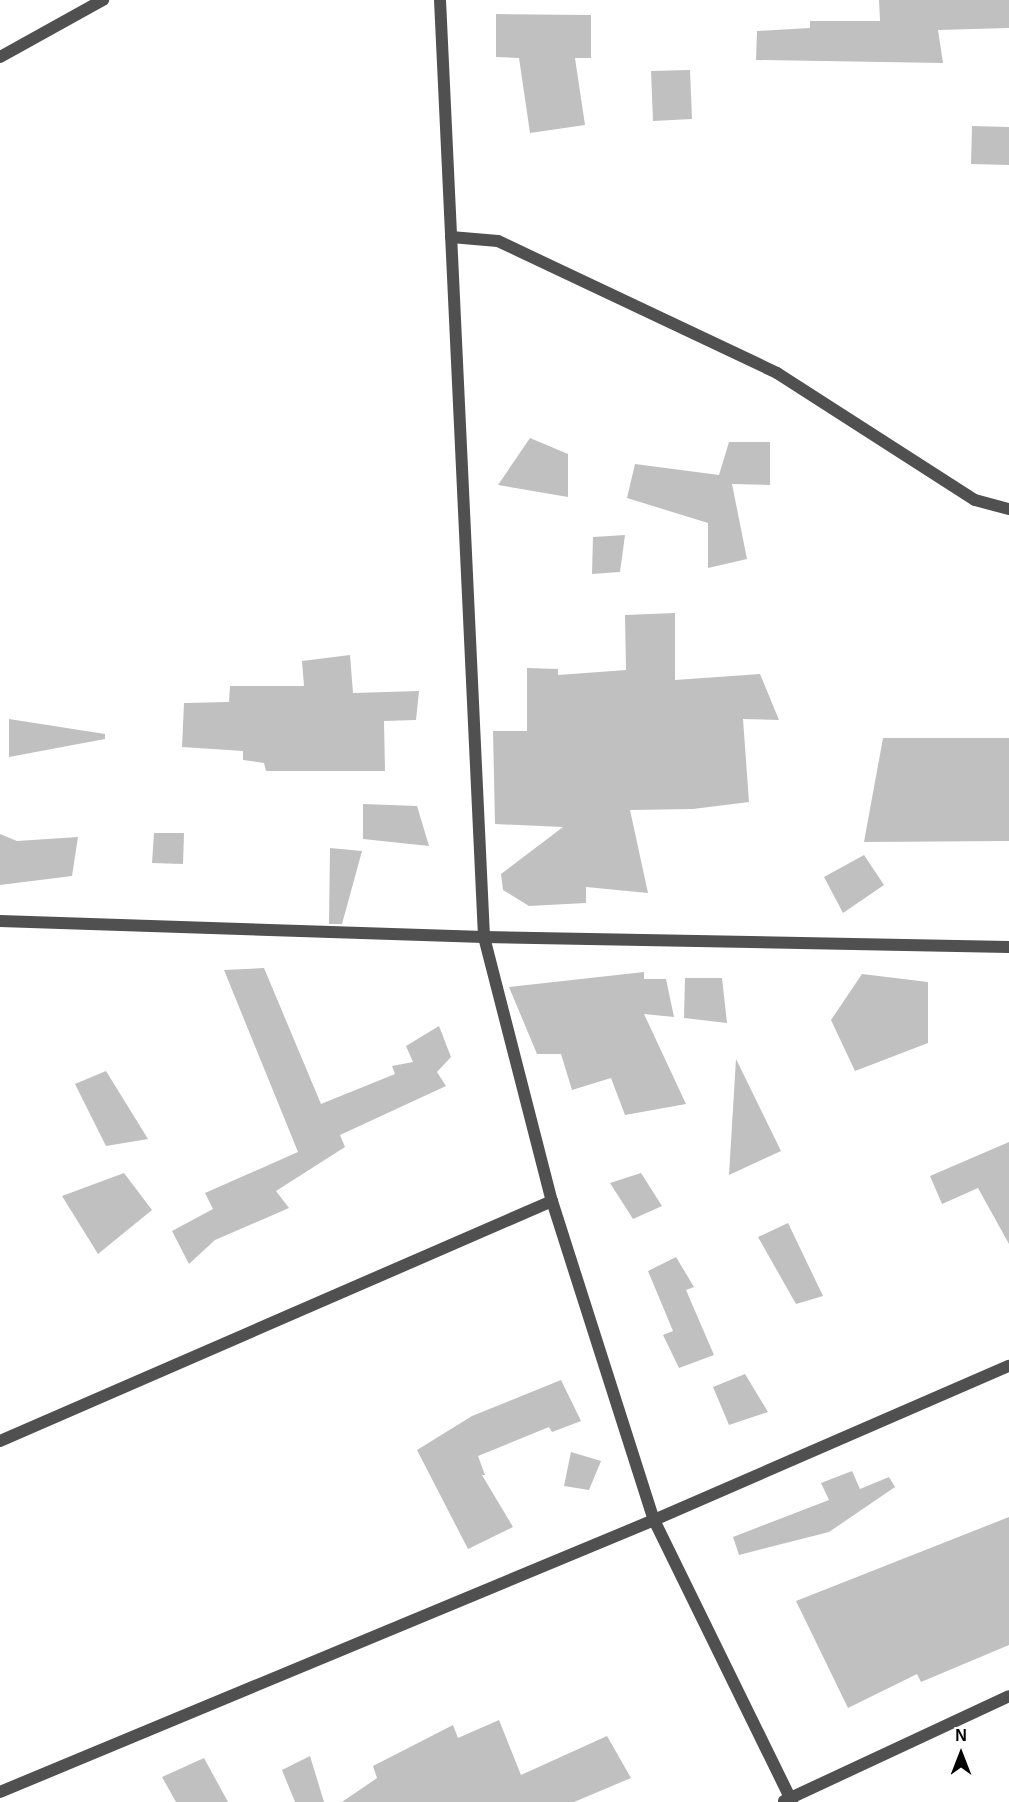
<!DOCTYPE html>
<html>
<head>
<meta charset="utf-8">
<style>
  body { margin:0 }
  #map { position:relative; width:1009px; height:1802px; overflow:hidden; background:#fff; font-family:Helvetica,sans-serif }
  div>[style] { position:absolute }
  .building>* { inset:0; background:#c0c0c0 }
  .minor>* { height:12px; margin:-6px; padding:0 6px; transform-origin:6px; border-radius:6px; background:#505050 }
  span { translate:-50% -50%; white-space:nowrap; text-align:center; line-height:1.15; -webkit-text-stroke:4.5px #fff; paint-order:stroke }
  .north { position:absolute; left:931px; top:1724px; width:60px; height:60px; -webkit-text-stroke:4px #fff; paint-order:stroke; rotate:0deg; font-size:16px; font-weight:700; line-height:24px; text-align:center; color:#000 }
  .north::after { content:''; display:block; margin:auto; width:21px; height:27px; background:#000; clip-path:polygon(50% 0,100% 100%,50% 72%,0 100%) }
</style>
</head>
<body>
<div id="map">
  <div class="building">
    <div style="clip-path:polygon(879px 0,1009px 0,1009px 28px,938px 30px,943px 63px,756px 60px,757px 31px,810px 28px,810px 21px,880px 21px)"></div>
    <div style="clip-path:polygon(496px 14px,591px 15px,591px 58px,575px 58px,585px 125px,530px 133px,519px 58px,496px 57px)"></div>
    <div style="clip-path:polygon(690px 70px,692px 119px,653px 121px,651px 71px)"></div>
    <div style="clip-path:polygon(972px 126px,1009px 127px,1009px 165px,971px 164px)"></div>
    <div style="clip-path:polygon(530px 438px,568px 454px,568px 497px,498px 485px)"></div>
    <div style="clip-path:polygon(729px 442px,770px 442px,770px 485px,732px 484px,747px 559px,708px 568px,708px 523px,627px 498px,635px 464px,719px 475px)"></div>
    <div style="clip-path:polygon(625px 535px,620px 572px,592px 574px,593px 537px)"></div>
    <div style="clip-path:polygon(675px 613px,675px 680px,760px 674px,779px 720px,743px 719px,749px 802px,693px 809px,630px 810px,648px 893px,586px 887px,586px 903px,529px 906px,503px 890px,501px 874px,563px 827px,495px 824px,493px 731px,527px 731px,527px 668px,558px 669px,558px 675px,626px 670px,625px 615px)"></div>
    <div style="clip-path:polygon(350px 655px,353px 693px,419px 691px,416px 720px,384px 721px,385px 771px,266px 771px,264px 763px,243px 760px,243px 751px,182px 747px,184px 703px,229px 702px,230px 686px,304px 686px,302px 661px)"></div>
    <div style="clip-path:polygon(9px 719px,105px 734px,105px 739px,9px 757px)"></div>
    <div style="clip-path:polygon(883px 738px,1009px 738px,1009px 841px,864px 842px)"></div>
    <div style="clip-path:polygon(363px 804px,417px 806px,429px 846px,363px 839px)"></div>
    <div style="clip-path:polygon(154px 833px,184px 833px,183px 864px,152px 863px)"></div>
    <div style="clip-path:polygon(0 834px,17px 841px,78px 837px,72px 876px,0 885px)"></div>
    <div style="clip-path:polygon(330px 848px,362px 851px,342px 924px,329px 924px)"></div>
    <div style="clip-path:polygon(864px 855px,884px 885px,843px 913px,824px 877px)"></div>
    <div style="clip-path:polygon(264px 968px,321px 1104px,395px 1074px,392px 1066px,413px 1062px,406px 1046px,439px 1026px,451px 1057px,437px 1072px,446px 1086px,340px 1135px,345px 1147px,276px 1191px,289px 1208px,215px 1240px,189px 1264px,172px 1231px,213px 1209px,205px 1193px,298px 1152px,224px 970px)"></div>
    <div style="clip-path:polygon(644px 972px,644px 979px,666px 979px,674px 1017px,644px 1014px,686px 1104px,625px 1115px,611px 1078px,572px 1090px,561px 1054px,537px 1054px,509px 987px)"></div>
    <div style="clip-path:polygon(862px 974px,928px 982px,928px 1043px,855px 1071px,831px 1020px)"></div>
    <div style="clip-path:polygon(685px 978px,722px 978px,727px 1023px,684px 1018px)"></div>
    <div style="clip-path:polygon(736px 1059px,781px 1151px,729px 1175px)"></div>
    <div style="clip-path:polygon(106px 1071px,148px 1139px,106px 1146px,75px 1084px)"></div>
    <div style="clip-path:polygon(1009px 1142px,1009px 1244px,978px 1188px,942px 1204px,930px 1176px)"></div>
    <div style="clip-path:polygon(124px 1173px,152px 1210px,98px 1254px,62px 1196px)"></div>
    <div style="clip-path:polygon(641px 1173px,662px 1206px,633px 1219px,610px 1183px)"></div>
    <div style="clip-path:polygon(788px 1223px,823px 1296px,796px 1304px,758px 1237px)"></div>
    <div style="clip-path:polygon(676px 1257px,694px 1287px,686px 1290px,714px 1355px,679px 1368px,663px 1335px,673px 1331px,648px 1271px)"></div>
    <div style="clip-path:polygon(745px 1374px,768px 1412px,729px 1425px,713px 1387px)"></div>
    <div style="clip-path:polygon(561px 1380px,581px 1421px,552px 1432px,549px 1427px,478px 1456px,485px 1475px,482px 1475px,513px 1527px,468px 1549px,417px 1450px,472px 1416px)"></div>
    <div style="clip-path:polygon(571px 1452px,601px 1461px,589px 1490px,564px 1486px)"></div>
    <div style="clip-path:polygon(852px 1471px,860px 1489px,889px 1477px,895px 1487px,829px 1532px,739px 1555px,733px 1537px,829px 1500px,821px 1483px)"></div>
    <div style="clip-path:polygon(1009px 1517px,1009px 1645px,921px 1682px,917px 1674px,848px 1708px,796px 1601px)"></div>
    <div style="clip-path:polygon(499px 1720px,521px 1775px,607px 1736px,631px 1778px,574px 1802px,342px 1802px,377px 1778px,373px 1766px,453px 1725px,458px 1738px)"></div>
    <div style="clip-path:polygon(310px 1756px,324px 1802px,295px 1802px,282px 1770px)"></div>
    <div style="clip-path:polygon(204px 1758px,228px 1802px,176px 1802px,162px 1777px)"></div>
  </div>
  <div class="minor">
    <div style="left:440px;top:0;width:938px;rotate:87.31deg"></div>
    <div style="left:484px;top:937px;width:273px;rotate:75.6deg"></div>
    <div style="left:552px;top:1201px;width:335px;rotate:72.3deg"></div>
    <div style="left:654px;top:1520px;width:314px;rotate:63.9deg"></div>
    <div style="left:0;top:57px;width:118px;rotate:-29deg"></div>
    <div style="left:451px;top:237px;width:47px;rotate:4.9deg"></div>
    <div style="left:498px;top:241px;width:309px;rotate:25.3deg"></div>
    <div style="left:777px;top:373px;width:235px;rotate:32.7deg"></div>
    <div style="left:975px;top:500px;width:35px;rotate:15deg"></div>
    <div style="left:0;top:921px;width:484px;rotate:1.9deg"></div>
    <div style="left:484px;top:937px;width:525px;rotate:1.09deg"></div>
    <div style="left:0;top:1441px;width:602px;rotate:-23.5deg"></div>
    <div style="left:0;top:1792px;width:708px;rotate:-22.58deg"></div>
    <div style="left:654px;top:1520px;width:387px;rotate:-23.5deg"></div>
    <div style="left:784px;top:1801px;width:248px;rotate:-25deg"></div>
  </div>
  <div class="north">N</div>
</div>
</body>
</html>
